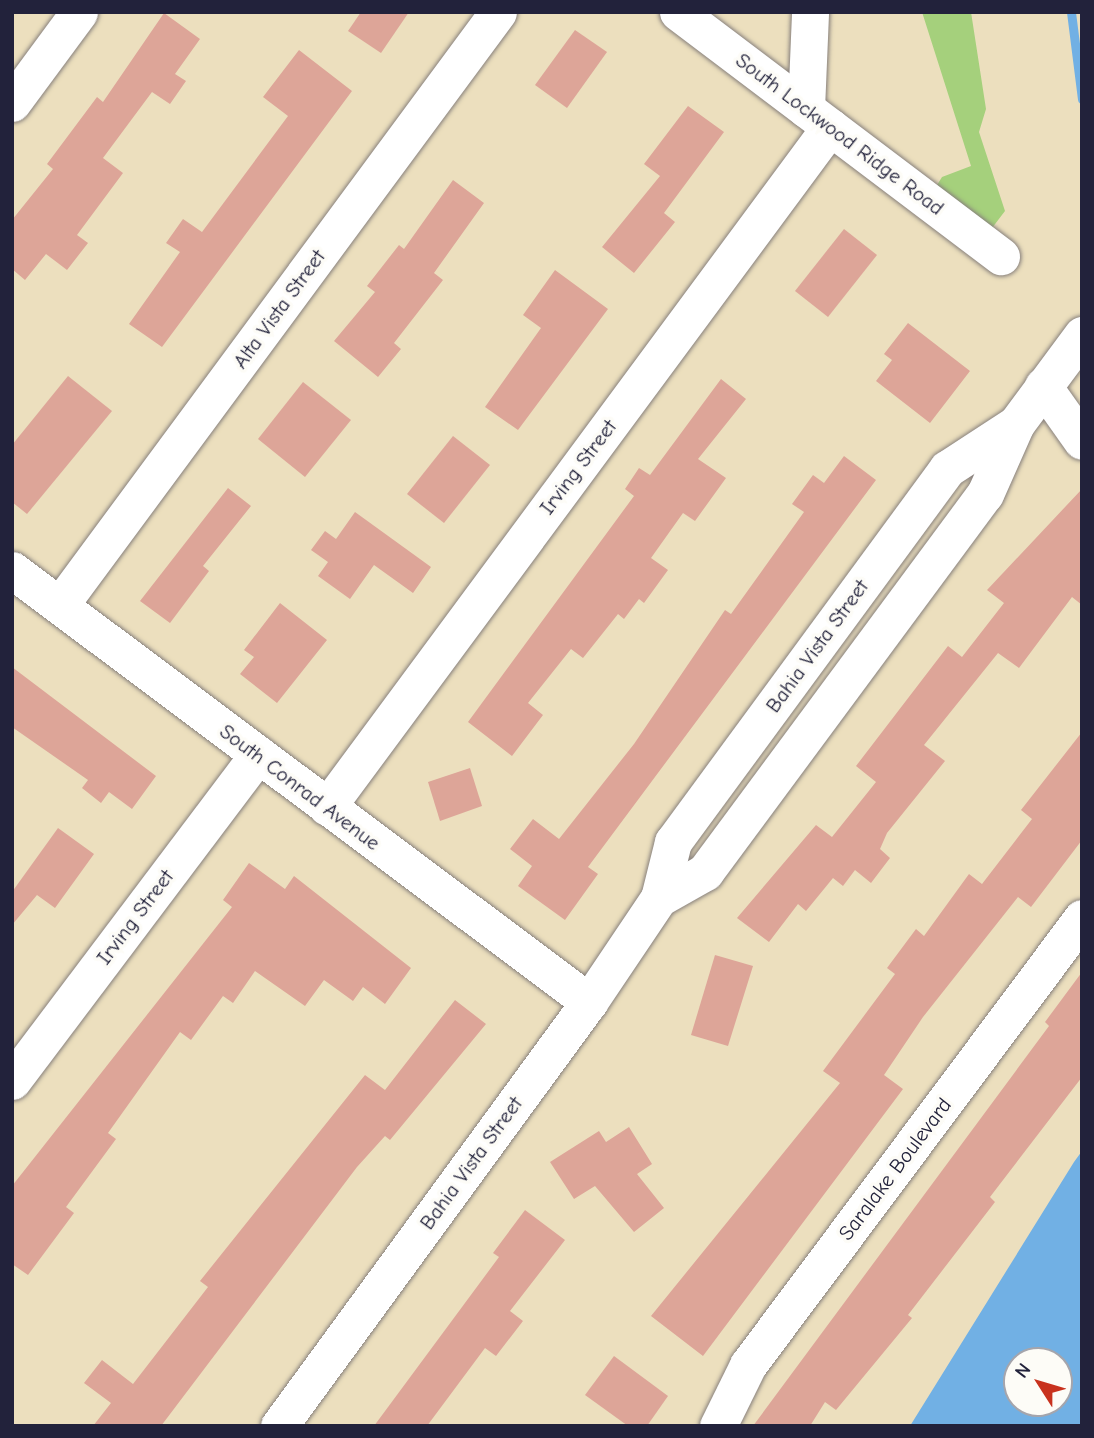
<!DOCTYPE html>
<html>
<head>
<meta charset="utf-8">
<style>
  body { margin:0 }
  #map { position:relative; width:1094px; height:1438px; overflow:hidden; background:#ecdfbe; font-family:"Comic Neue",sans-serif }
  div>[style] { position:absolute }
  .green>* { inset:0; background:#a5d07c }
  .water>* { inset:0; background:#71b0e4 }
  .stream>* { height:9px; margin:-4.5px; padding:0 4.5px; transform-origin:4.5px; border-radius:4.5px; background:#71b0e4 }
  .building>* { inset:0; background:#dda598 }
  .roads { filter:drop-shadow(0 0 2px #87807c) drop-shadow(0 0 2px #87807c) }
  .minor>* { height:37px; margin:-18.5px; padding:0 18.5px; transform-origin:18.5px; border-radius:18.5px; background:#fff }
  span { translate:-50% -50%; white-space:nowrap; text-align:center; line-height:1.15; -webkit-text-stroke:7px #fdfcf7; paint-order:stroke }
  .street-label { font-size:21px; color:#22223b }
  .frame { position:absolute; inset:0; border:14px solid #22223b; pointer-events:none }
  .north { position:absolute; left:1003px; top:1347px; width:70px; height:70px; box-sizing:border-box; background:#fdfcf7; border:2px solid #a5a5ac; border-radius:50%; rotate:307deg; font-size:19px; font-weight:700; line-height:28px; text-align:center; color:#22223b }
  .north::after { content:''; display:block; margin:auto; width:24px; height:32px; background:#c8321e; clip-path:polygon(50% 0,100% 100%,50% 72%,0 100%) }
</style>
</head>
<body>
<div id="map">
  <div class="green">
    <div style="clip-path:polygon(922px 12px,971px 12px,986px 109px,979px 132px,1005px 211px,989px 232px,934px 190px,942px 177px,971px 166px)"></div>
  </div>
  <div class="water">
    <div style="clip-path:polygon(evenodd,1082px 1151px,1082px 1426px,910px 1426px,1074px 1162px,1082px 1151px,1017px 1361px,1059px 1361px,1059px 1403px,1017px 1403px,1017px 1361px)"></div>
  </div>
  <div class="stream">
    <div style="left:1071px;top:12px;width:88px;rotate:82.8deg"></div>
  </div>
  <div class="building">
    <div style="clip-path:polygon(361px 12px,409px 12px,381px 53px,348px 31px)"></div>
    <div style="clip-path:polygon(164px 13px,200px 39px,175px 74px,186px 81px,170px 104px,152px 92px,103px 158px,123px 173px,77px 235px,88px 243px,67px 270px,46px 254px,25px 280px,12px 269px,12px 220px,53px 169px,47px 164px,97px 97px,103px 102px)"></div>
    <div style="clip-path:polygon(575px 30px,607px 52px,567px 108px,535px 85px)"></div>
    <div style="clip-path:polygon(299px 50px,352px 91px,162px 347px,129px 324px,180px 252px,166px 243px,183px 219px,202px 232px,288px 116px,263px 97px)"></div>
    <div style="clip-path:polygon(688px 106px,724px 132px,664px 213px,675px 222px,634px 273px,602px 247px,660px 176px,644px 164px)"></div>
    <div style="clip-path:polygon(453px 180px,484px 203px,434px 273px,443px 280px,394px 343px,401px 349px,378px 377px,334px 341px,375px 292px,367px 286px,399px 245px,404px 249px)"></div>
    <div style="clip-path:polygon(844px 229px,877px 255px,828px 317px,795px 291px)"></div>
    <div style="clip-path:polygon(555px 270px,608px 309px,518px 430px,485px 407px,541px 328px,523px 315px)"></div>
    <div style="clip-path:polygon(908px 323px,970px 371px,930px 423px,876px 381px,892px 360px,884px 354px)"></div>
    <div style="clip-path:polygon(68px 376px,112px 411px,27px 514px,12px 502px,12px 445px)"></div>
    <div style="clip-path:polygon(721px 379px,746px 399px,698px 459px,726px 478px,695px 521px,683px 513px,651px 558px,668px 570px,644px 603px,639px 599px,624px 619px,618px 614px,583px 658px,571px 649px,528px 703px,543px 715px,512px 756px,468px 722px,634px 496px,625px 489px,639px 468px,650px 475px)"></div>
    <div style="clip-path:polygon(303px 382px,351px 420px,305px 477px,258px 439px)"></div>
    <div style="clip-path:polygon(453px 436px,490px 465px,444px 523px,407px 494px)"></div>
    <div style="clip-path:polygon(844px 456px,876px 480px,588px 867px,598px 874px,565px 920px,518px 886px,532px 866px,510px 849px,533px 819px,559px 839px,634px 744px,725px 610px,731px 614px,804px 512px,792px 504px,813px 475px,824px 483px)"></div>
    <div style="clip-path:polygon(228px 488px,251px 506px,203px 566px,209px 571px,170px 623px,140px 601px)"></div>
    <div style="clip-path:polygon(1082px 489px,1082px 605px,1072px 597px,1019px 668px,998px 653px,924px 745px,945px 761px,887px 833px,880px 849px,890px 858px,871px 883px,855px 870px,843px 886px,833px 878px,806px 911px,798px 904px,769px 942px,737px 918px,816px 825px,832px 837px,876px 782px,856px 766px,948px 646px,962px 657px,1004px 603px,987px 590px)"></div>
    <div style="clip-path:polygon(355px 512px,431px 567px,413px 593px,374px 565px,350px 599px,318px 576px,328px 562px,311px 550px,325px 531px,336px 539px)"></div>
    <div style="clip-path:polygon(280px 603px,327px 640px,277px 703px,240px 674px,254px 657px,244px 650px)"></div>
    <div style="clip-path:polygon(12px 667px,156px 776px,132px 809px,109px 792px,101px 803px,82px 788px,88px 780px,12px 727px)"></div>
    <div style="clip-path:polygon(1082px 732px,1082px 840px,1031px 907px,1018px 897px,923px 1017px,884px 1075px,903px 1089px,703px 1356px,651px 1316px,840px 1083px,823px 1071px,895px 974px,887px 968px,916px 929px,924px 936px,969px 874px,982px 884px,1032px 819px,1021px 810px)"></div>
    <div style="clip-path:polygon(470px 768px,482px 806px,440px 821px,428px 782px)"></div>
    <div style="clip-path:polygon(58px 828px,94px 854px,55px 908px,37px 895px,12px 925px,12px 892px)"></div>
    <div style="clip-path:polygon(249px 863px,285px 889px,294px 876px,411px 968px,385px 1004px,363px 987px,353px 1001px,324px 980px,305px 1006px,255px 971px,233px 1003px,223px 996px,191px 1040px,180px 1032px,108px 1133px,116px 1139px,66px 1207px,74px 1213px,28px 1275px,12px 1264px,12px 1186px,232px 907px,223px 900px)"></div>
    <div style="clip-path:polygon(715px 955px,753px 966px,728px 1046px,691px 1035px)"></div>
    <div style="clip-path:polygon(1082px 972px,1082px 1077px,990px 1197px,995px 1202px,908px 1315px,912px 1318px,836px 1410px,825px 1402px,810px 1426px,753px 1426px,1049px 1026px,1045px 1022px)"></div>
    <div style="clip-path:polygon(455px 1000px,486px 1024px,390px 1140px,385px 1136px,357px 1167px,161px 1426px,93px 1426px,111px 1403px,84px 1383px,102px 1360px,133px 1384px,208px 1287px,200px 1281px,365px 1075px,385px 1090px)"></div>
    <div style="clip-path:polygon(629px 1127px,652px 1164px,637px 1174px,664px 1208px,634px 1232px,595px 1186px,574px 1199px,550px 1162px,599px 1131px,606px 1142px)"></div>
    <div style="clip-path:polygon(525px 1210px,565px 1240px,510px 1311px,523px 1321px,496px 1356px,485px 1348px,427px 1426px,374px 1426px,499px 1257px,493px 1253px)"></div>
    <div style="clip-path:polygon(614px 1356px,668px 1396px,647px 1426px,628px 1426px,585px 1395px)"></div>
  </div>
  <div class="roads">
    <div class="minor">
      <div style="left:678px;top:12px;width:405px;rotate:37.1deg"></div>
      <div style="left:12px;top:103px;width:113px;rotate:-53.6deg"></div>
      <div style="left:806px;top:109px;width:97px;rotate:-87.6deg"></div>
      <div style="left:1043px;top:386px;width:67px;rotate:54.7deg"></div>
      <div style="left:12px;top:570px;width:721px;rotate:36.82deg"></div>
      <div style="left:60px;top:605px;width:737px;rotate:-53.55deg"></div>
      <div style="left:327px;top:807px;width:846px;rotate:-53.51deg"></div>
      <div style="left:659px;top:898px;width:53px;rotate:-29.5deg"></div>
      <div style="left:705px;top:872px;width:470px;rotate:-53.5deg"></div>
      <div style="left:985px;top:494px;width:77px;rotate:-66.1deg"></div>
      <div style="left:1016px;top:424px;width:111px;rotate:-53.4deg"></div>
      <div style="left:12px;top:1081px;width:409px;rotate:-53deg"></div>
      <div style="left:279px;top:1426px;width:525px;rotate:-53.83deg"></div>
      <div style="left:589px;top:1002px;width:125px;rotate:-56.1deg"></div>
      <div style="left:659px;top:898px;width:58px;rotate:-76deg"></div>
      <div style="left:673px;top:842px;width:463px;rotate:-53.7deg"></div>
      <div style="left:947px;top:469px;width:82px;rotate:-33.1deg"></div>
      <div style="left:718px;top:1426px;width:68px;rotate:-63.8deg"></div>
      <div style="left:748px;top:1365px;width:558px;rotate:-53.23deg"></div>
    </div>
  </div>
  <div class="street-label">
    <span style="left:840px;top:134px;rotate:37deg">South Lockwood Ridge Road</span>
    <span style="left:279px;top:309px;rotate:-54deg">Alta Vista Street</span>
    <span style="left:578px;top:467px;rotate:-53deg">Irving Street</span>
    <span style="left:817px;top:646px;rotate:-54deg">Bahia Vista Street</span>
    <span style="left:300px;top:787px;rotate:37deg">South Conrad Avenue</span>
    <span style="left:135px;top:917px;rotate:-53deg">Irving Street</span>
    <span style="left:471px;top:1163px;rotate:-54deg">Bahia Vista Street</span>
    <span style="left:895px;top:1169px;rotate:-53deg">Saralake Boulevard</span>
  </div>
  <div class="frame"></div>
  <div class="north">N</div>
</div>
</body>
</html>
